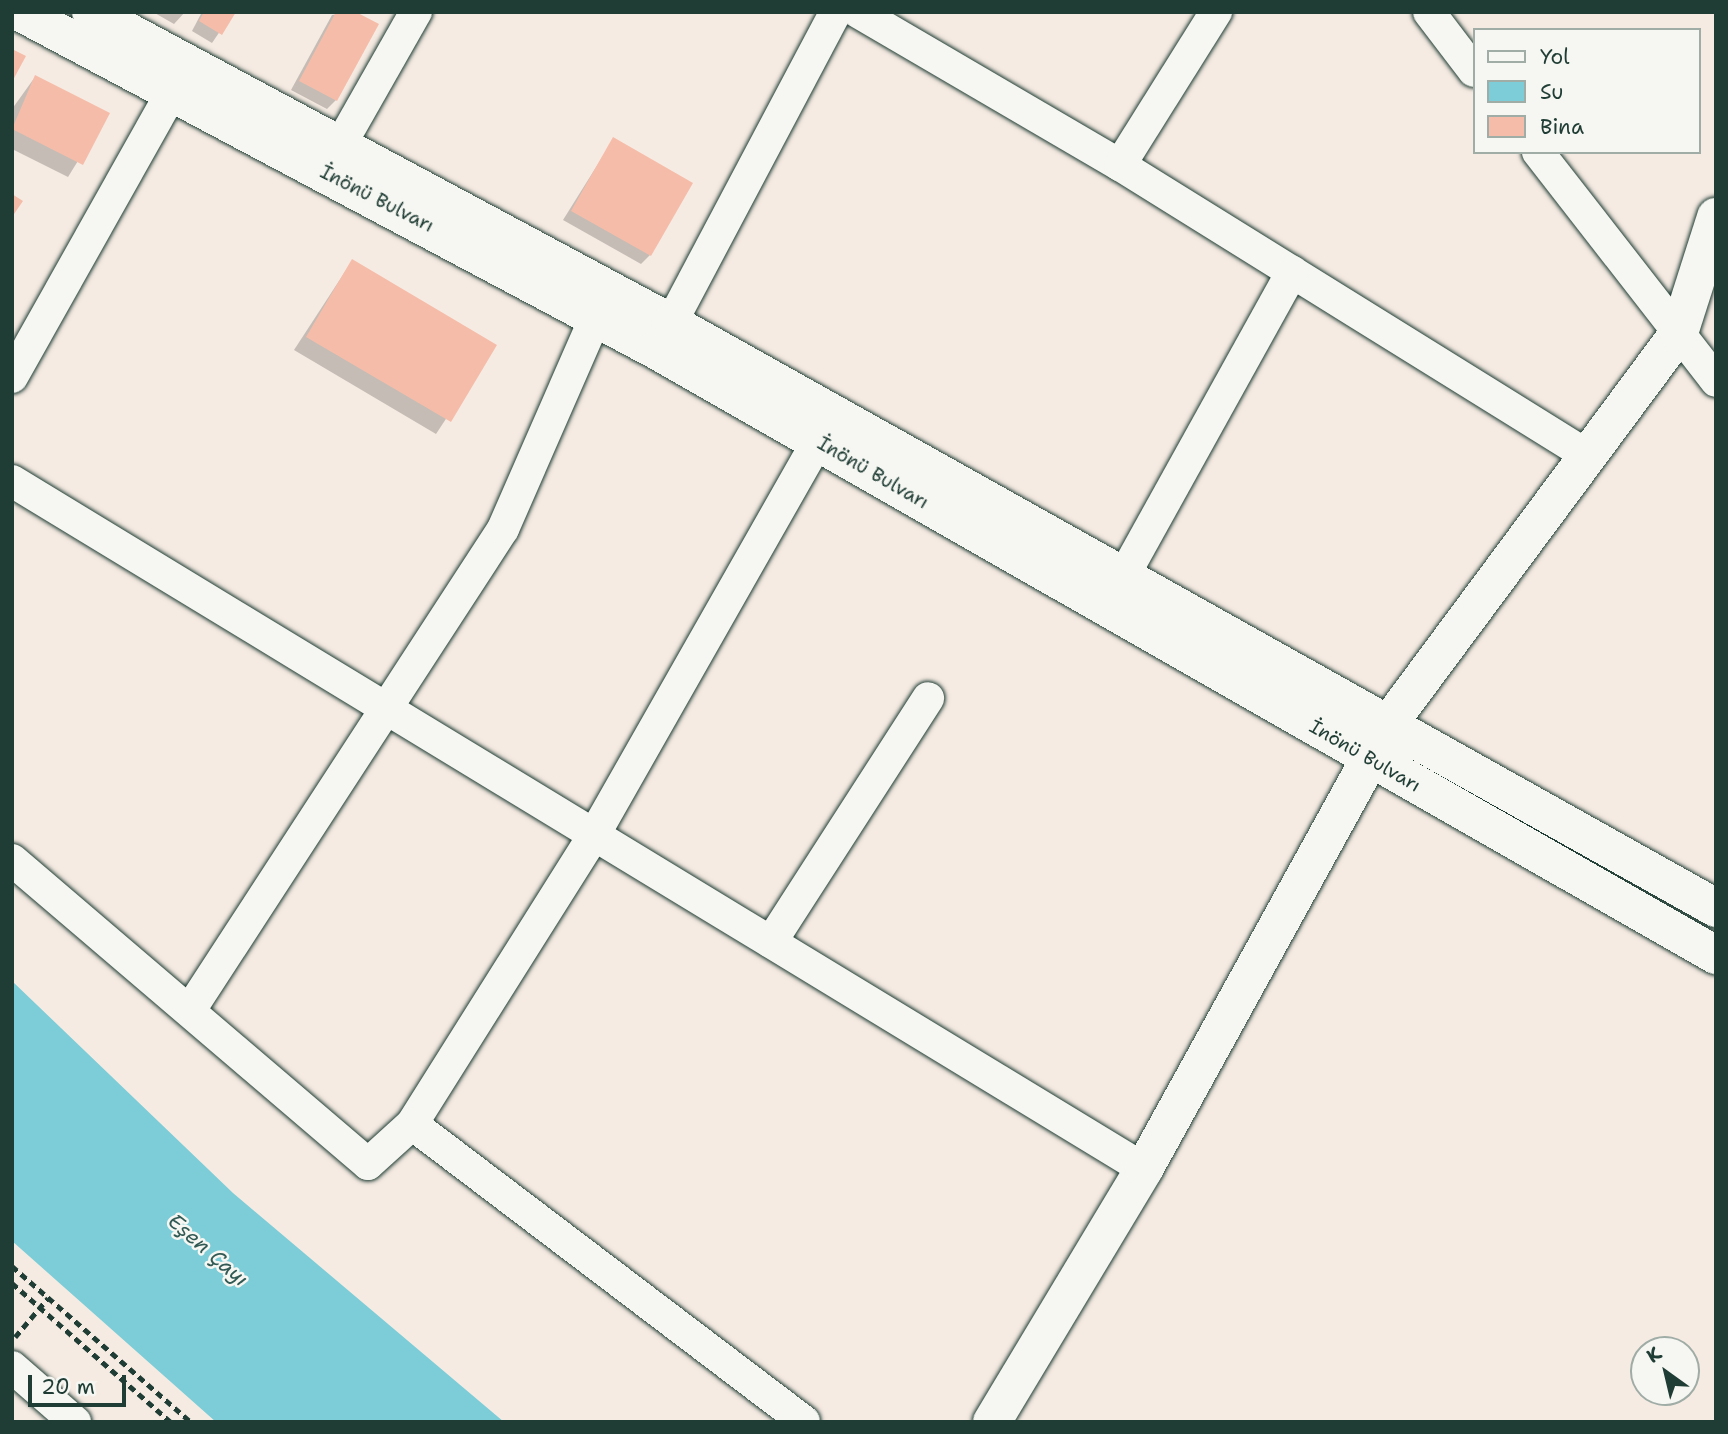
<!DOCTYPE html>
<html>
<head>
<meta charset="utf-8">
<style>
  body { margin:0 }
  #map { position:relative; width:1728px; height:1434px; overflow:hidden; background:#f6ebe3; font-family:"Shantell Sans",sans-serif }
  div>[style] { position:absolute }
  .water>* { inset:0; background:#7ccdd7 }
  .shadow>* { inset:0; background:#0003 }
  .building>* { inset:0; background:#f5bda9 }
  .path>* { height:4.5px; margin-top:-2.25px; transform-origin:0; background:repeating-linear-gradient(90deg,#1f3d34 0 7px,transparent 0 12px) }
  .roads { filter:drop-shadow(0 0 2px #1f3d34) drop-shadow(0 0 2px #1f3d34) }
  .minor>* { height:32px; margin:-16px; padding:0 16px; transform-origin:16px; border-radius:16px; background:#f6f6f2 }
  .tertiary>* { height:38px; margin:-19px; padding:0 19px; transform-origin:19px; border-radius:19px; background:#f6f6f2 }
  .secondary>* { height:38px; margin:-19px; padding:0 19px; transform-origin:19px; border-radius:19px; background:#f6f6f2 }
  span { translate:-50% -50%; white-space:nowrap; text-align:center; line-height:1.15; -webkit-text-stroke:5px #f6f6f2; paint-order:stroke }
  .street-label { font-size:19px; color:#1f3d34 }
  .water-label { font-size:21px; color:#325a55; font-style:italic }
  .frame { position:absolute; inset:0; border:14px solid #1f3d34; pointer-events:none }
  .legend { position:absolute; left:1473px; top:28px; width:228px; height:126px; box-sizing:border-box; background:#f6f6f2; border:2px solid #a0aca6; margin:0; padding:9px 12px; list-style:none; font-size:21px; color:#1f3d34 }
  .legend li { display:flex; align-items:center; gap:14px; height:35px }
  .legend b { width:35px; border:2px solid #a0aca6 }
  .north { position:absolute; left:1630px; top:1336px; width:70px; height:70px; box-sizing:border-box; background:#f6f6f2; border:2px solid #a0aca6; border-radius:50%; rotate:326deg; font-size:19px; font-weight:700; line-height:28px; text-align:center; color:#1f3d34 }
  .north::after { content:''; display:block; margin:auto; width:24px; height:32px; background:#1f3d34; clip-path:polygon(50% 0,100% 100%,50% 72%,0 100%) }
  .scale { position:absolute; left:28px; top:1375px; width:98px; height:32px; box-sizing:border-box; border:4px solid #1f3d34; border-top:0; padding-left:9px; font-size:21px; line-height:24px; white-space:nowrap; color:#1f3d34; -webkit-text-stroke:5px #f6f6f2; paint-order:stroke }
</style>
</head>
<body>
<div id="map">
  <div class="water">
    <div style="clip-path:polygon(12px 981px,233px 1193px,504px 1422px,216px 1422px,12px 1241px)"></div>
  </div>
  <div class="shadow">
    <div style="clip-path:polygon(153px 12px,185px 12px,174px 24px)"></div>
    <div style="clip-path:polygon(202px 12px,233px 12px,212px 43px,192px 31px)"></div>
    <div style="clip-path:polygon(352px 12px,336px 100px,327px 109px,291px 90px,332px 15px)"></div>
    <div style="clip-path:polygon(35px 77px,107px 114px,68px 177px,12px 149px,12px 109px)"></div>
    <div style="clip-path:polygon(613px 140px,650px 255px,641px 264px,563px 220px)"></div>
    <div style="clip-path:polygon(352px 261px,494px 346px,436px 434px,294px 350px)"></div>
  </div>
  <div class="building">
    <div style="clip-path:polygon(204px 12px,236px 12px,222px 35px,199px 21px)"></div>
    <div style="clip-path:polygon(336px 12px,356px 12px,379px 24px,337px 101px,299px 81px)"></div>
    <div style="clip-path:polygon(12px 49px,26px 56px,12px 82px)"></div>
    <div style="clip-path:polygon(35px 75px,110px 113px,83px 165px,12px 129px)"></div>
    <div style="clip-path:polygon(613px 137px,693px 183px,651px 256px,571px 211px)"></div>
    <div style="clip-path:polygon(12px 194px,23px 201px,12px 217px)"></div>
    <div style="clip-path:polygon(352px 259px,497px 345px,451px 422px,306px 337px)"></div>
  </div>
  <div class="path">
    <div style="left:12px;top:1266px;width:237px;rotate:41.1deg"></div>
    <div style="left:12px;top:1283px;width:211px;rotate:41.2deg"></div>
    <div style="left:15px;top:1337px;width:51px;rotate:-49.8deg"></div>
  </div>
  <div class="roads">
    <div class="minor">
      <div style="left:858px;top:12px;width:303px;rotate:30.3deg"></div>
      <div style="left:1120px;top:165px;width:547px;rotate:31.86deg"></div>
      <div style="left:1429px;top:12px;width:74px;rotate:52.7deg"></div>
      <div style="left:342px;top:142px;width:150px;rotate:-60.4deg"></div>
      <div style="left:1538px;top:152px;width:290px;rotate:52.1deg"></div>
      <div style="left:1120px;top:165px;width:181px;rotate:-57.9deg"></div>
      <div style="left:671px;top:323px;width:352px;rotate:-62.1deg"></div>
      <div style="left:12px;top:377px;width:325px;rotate:-60.7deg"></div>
      <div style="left:12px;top:481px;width:1325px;rotate:31.29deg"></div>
      <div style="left:1123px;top:577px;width:349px;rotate:-61deg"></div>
      <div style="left:12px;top:860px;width:468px;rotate:40.5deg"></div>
      <div style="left:368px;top:1164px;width:59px;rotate:-42.3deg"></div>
      <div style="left:412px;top:1124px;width:342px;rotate:-57.8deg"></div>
      <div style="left:594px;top:835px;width:454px;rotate:-60.4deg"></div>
      <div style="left:771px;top:942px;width:290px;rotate:-57.2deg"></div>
      <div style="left:190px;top:1010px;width:574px;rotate:-56.95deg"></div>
      <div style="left:503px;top:529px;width:230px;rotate:-66.4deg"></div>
      <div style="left:412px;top:1124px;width:492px;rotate:37.2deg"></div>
      <div style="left:12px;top:1367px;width:84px;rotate:41.1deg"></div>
    </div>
    <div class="tertiary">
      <div style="left:992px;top:1422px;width:295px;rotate:-59deg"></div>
      <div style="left:1144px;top:1169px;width:510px;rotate:-61.17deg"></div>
      <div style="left:1390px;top:722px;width:485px;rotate:-53.4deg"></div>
      <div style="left:1679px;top:333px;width:122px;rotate:-72.3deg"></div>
    </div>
    <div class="secondary">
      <div style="left:20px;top:12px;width:720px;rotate:27.99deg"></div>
      <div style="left:656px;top:350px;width:1221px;rotate:29.72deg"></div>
      <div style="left:91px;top:12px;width:658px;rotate:28.2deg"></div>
      <div style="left:671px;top:323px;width:1198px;rotate:29.24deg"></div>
    </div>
  </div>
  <div class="street-label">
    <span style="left:377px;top:199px;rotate:27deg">İnönü Bulvarı</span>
    <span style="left:873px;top:473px;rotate:30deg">İnönü Bulvarı</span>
    <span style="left:1365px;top:756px;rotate:30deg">İnönü Bulvarı</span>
  </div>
  <div class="water-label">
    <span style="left:208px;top:1250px;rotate:41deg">Eşen Çayı</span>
  </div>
  <div class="frame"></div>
  <ul class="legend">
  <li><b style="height:9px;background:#f6f6f2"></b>Yol</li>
  <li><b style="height:19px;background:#7ccdd7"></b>Su</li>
  <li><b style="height:19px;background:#f5bda9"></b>Bina</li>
  </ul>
  <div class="north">K</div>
  <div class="scale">20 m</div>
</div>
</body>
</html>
